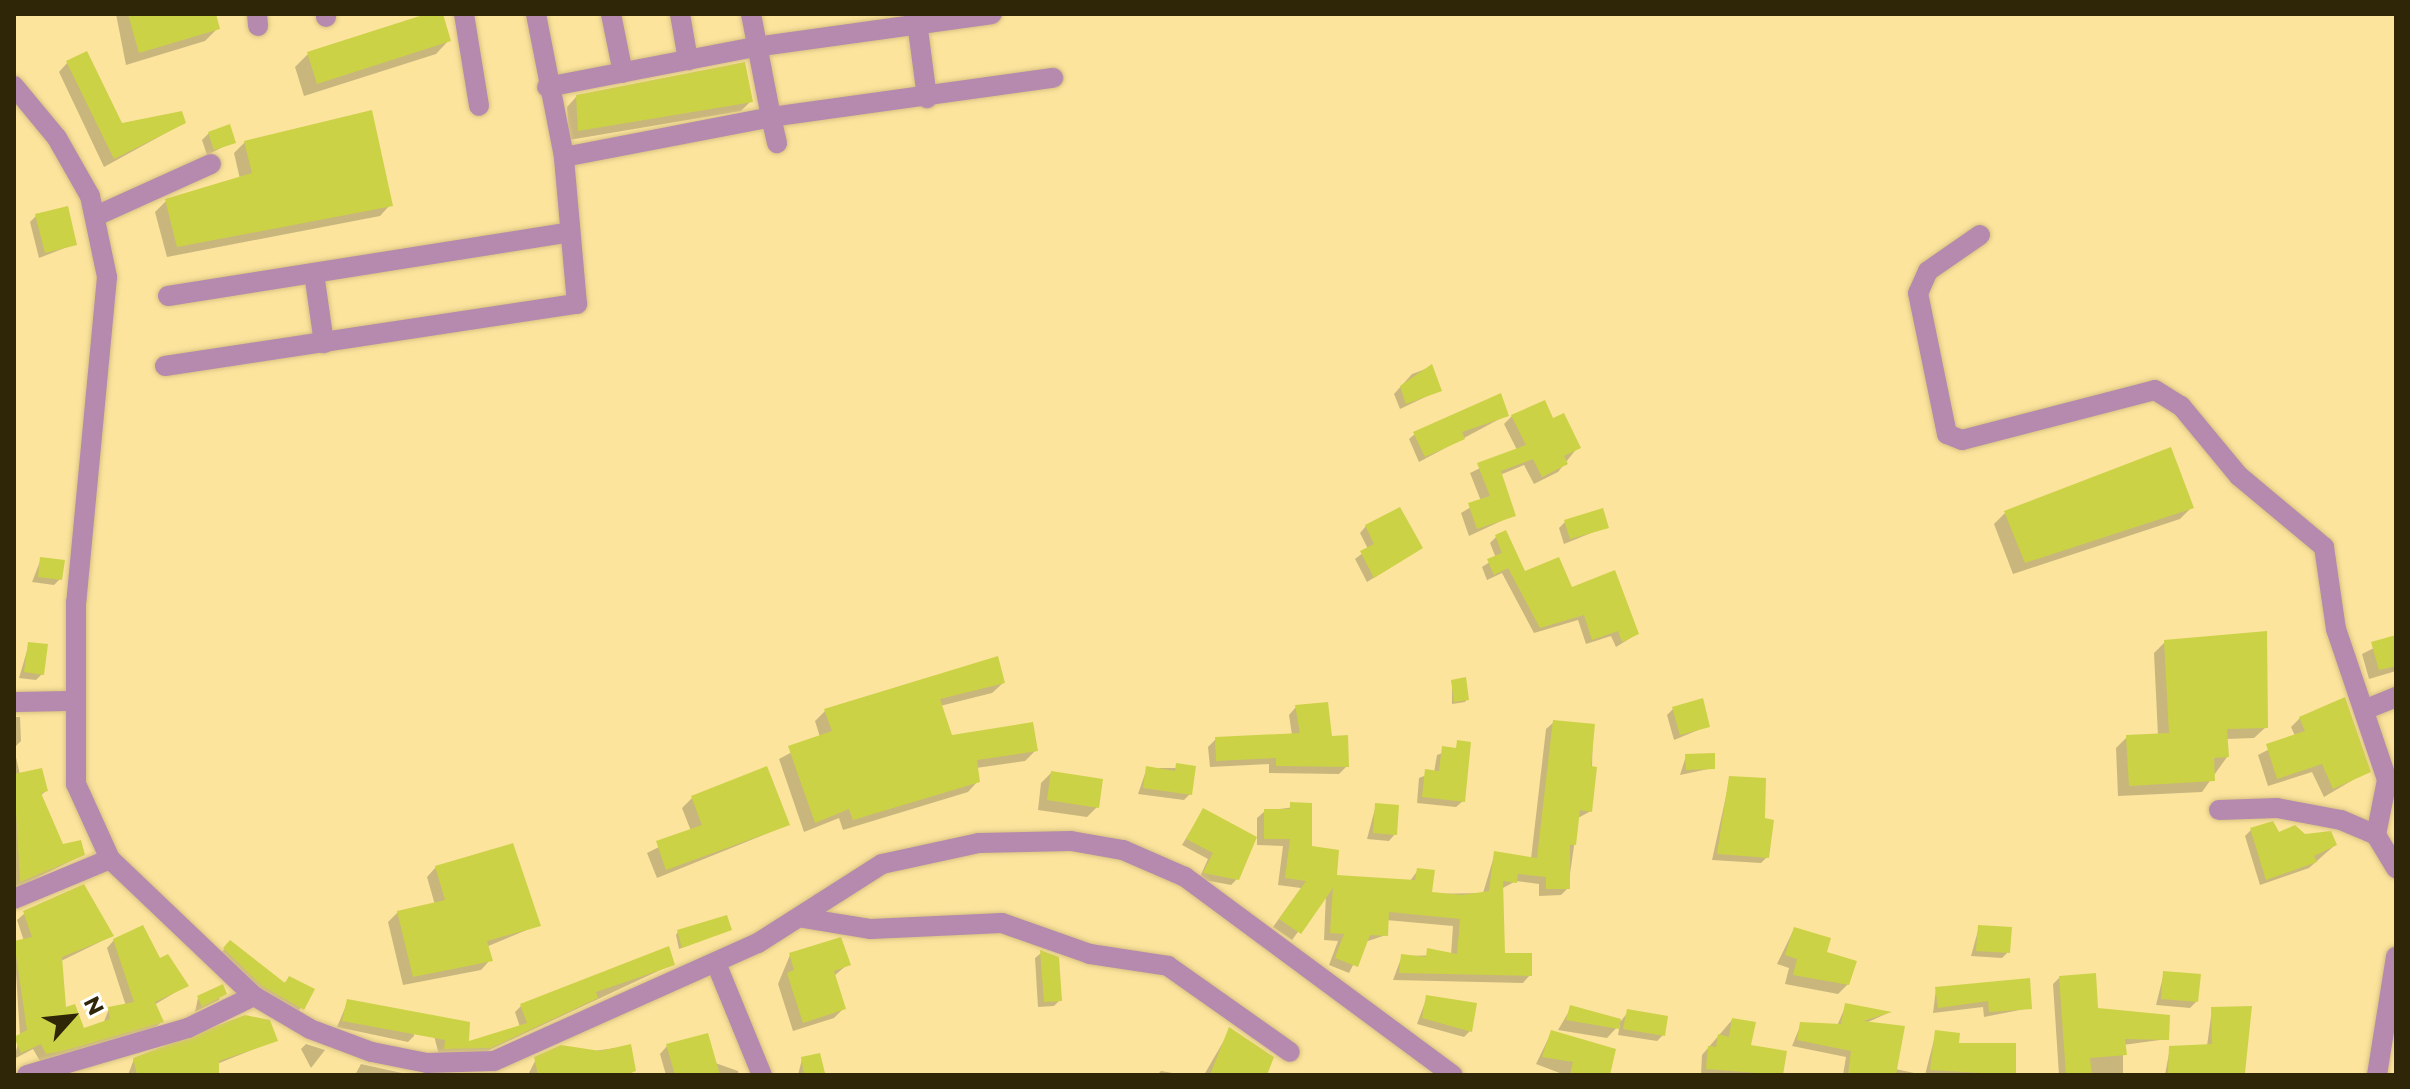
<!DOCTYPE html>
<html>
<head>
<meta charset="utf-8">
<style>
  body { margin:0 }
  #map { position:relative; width:2410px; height:1089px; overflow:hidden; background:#fce49d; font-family:Montserrat,sans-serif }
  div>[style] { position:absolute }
  .shadow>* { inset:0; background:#0003 }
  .building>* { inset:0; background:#ccd246 }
  .roads { filter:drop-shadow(0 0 2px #d7c282) drop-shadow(0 0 2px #d7c282) }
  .minor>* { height:20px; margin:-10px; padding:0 10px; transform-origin:10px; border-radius:10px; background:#b58aae }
  .tertiary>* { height:20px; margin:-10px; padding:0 10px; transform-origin:10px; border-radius:10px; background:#b58aae }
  span { translate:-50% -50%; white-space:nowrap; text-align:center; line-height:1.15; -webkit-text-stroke:8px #fff; paint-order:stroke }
  .frame { position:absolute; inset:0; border:16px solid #2f2608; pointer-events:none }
  .north { position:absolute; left:32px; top:977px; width:80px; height:80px; -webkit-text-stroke:6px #fff; paint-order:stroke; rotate:63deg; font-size:22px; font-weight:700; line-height:32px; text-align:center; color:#2f2608 }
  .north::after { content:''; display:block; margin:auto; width:28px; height:36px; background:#2f2608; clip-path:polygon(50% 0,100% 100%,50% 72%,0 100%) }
</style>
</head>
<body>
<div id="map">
  <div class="shadow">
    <div style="clip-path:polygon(116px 14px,214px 14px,218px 28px,205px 41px,126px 65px)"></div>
    <div style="clip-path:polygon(432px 14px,440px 14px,449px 40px,436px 54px,304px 96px,295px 67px,308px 54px)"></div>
    <div style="clip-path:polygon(68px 62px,120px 125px,184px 123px,104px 167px,59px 72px)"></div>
    <div style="clip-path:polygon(577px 96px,751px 101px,741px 111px,569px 140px,567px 107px)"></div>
    <div style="clip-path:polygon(209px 133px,233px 142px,207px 155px,202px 140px)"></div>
    <div style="clip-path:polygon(245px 142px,390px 205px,380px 216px,167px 257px,155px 212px,166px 201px,240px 179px,234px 153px)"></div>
    <div style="clip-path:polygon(36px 216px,75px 244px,39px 258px,30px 222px)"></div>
    <div style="clip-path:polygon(1431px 367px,1440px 390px,1400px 409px,1394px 394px,1412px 374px)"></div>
    <div style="clip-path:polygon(1507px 415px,1419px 462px,1409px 439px,1415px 434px)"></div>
    <div style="clip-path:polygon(1512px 416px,1552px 420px,1578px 447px,1558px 472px,1534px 484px,1524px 465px,1500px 475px,1514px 515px,1469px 536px,1461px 513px,1481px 501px,1470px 473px,1517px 450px,1504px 424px)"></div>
    <div style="clip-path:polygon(2192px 507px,2180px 519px,2013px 574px,1994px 524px,2005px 513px)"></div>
    <div style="clip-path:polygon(1565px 522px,1606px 527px,1564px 544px,1559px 528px)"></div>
    <div style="clip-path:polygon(1366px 526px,1414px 553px,1367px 582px,1355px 559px,1368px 549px,1360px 533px)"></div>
    <div style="clip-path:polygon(1496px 537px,1524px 574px,1571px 589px,1637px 634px,1616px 647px,1611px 636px,1586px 644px,1578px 620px,1534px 633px,1502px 573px,1487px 580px,1482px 567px,1496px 558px,1490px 543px)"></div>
    <div style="clip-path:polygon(41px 559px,60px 579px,54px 585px,32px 582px)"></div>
    <div style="clip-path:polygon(2396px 637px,2396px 671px,2369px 679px,2362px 654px)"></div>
    <div style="clip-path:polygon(2165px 642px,2266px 727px,2254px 738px,2226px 739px,2227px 757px,2202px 792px,2118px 796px,2116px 748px,2127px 737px,2158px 736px,2154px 653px)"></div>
    <div style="clip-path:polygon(29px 644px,42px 674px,36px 680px,19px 678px)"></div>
    <div style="clip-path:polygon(1452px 682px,1467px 699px,1465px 702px,1452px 704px)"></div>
    <div style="clip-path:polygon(1003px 683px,992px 693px,940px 706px,951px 737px,1036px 750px,1025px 761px,976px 768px,978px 781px,968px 792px,843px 830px,839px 818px,804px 832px,779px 759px,820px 737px,815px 721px,825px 711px)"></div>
    <div style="clip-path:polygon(1296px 707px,1330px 738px,1347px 766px,1339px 774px,1269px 773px,1269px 764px,1210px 767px,1208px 747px,1216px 739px,1292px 735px,1289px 715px)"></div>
    <div style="clip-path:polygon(1673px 709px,1708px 726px,1674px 740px,1667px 715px)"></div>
    <div style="clip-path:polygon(14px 717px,20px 717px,21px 741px,14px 748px,20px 775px,46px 791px,40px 796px,61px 846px,83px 855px,14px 889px)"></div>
    <div style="clip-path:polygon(2300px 718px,2368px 771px,2324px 797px,2312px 772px,2268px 786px,2258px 755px,2295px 736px,2291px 727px)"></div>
    <div style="clip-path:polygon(1554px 722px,1593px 725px,1591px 811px,1578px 818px,1568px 888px,1561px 895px,1539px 896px,1539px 884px,1516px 881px,1501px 889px,1503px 955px,1530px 975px,1523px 983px,1393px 980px,1402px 956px,1451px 955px,1453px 926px,1386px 920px,1386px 935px,1365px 942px,1349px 973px,1329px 965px,1338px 941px,1324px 940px,1326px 894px,1292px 940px,1273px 927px,1301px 888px,1278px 885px,1283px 846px,1257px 845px,1257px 818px,1265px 811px,1310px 805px,1310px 848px,1335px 876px,1410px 881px,1418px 870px,1429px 894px,1483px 893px,1495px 853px,1531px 859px,1546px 729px)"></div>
    <div style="clip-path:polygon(1468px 744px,1463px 801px,1456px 807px,1417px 803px,1419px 778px,1434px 772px,1437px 755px)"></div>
    <div style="clip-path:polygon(1686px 756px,1713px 768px,1680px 775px)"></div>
    <div style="clip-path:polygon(1147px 768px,1194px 768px,1190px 794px,1184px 800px,1138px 794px)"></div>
    <div style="clip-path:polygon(1051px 773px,1097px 807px,1087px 817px,1038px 810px,1041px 783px)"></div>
    <div style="clip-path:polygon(1730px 778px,1767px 857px,1761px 863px,1712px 860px)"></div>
    <div style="clip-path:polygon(692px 798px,788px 825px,657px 878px,647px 853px,691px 831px,682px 808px)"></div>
    <div style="clip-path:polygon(1376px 805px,1395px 834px,1389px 841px,1367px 839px)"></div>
    <div style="clip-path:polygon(1203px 810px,1237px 879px,1231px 885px,1199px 879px,1208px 859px,1182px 845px)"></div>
    <div style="clip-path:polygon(2251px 830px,2304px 836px,2335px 845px,2309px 868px,2260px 885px,2245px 836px)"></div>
    <div style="clip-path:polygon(436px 867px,539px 925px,486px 947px,490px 960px,481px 970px,403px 985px,388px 922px,398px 912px,435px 905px,427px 877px)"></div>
    <div style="clip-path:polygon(25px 913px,112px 936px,61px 961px,65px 1010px,83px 1031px,103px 1024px,109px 1009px,126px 1006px,107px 948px,114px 940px,159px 960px,186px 986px,154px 1005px,162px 1021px,155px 1028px,40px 1061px,33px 1049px,14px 1059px,20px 1036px,14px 942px,24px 941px,17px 920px)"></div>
    <div style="clip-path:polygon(1979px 927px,2008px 952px,2002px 958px,1971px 956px)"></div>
    <div style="clip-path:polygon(1794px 929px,1848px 984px,1838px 994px,1785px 984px,1789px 968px,1777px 964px)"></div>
    <div style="clip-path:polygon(729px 930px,679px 949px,676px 935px,678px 932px)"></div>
    <div style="clip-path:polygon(230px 943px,283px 984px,289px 979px,312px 990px,296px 1015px,256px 991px,218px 956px)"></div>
    <div style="clip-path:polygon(1041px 953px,1060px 1000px,1054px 1006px,1038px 1007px,1035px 958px)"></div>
    <div style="clip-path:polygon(790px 955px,848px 964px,834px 976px,844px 1008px,834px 1018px,793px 1031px,778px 984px)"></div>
    <div style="clip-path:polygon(673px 964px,483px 1053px,439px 1055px,432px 1028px,467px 1044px,520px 1027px,515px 1012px,521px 1006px)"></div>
    <div style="clip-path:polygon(2164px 973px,2196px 1002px,2190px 1008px,2156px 1005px)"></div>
    <div style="clip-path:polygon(2059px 978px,2097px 1010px,2167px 1039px,2123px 1045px,2123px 1075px,2059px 1075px,2053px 984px)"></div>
    <div style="clip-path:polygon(222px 987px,219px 1000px,195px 1012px,198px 998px)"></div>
    <div style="clip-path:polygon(1936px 989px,2030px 1008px,1984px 1017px,1983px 1007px,1933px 1013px)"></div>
    <div style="clip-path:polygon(1427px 997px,1470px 1031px,1464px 1037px,1417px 1024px)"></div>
    <div style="clip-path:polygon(348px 1001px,413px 1017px,414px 1036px,408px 1042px,337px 1027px)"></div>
    <div style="clip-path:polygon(1846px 1005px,1888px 1013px,1866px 1023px,1895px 1069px,1924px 1075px,1843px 1075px,1846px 1057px,1792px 1046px,1801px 1024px,1837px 1026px)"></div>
    <div style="clip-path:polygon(1571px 1008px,1621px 1021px,1628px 1012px,1663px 1035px,1657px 1041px,1618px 1035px,1620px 1024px,1607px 1038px,1558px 1030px)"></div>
    <div style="clip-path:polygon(2212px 1009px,2244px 1072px,2165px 1075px,2170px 1048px,2207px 1046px)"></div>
    <div style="clip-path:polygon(1732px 1020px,1749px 1047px,1785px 1053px,1781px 1075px,1701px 1075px,1702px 1055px)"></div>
    <div style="clip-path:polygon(1230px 1030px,1266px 1074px,1268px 1075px,1204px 1075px)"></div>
    <div style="clip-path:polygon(1936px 1032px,1956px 1045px,2014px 1045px,2014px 1075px,1925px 1075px)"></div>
    <div style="clip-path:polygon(1551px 1033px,1603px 1075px,1565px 1075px,1536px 1064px)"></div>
    <div style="clip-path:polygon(276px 1040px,217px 1064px,218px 1075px,128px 1075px,134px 1059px)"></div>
    <div style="clip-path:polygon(306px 1044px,325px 1050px,311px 1068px,301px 1049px)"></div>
    <div style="clip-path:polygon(630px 1046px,632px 1075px,528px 1075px,536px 1059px)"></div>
    <div style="clip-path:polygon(667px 1046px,738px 1071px,739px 1075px,666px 1075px,660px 1054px)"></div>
    <div style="clip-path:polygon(819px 1055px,823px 1075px,798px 1075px,802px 1059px)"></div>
    <div style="clip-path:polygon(361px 1064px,411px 1075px,355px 1075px)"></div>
    <div style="clip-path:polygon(1161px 1071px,1184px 1075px,1157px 1075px)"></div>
  </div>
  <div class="building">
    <div style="clip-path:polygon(128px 14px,216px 14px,220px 29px,139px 53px)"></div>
    <div style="clip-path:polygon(426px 14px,443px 14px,451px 41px,317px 84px,307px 52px)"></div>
    <div style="clip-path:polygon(87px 51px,122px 123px,182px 111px,186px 123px,114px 159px,66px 61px)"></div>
    <div style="clip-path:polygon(745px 62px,753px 102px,578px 131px,576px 95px)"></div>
    <div style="clip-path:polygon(372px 110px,393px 206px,177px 247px,165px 199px,252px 173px,244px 141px)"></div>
    <div style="clip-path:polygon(230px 124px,236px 143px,214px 150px,208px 132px)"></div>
    <div style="clip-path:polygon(68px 206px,77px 245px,45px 253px,35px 214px)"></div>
    <div style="clip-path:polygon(1432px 364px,1442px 391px,1406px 404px,1400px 386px)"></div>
    <div style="clip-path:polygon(1501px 393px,1509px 416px,1462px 432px,1465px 439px,1425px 457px,1413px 432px)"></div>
    <div style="clip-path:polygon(1545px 400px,1553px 418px,1564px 413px,1581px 448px,1564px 456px,1568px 464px,1542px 477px,1533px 459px,1501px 471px,1516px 516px,1477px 529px,1468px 503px,1490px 496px,1477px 463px,1526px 445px,1511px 415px)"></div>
    <div style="clip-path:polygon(2171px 447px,2194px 508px,2025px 563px,2004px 511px)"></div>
    <div style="clip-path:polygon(1400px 507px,1423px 548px,1374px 578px,1360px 551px,1374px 544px,1365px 525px)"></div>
    <div style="clip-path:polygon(1603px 508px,1609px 528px,1570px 539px,1564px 520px)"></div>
    <div style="clip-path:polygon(1506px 530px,1525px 571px,1559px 557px,1572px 587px,1615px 570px,1639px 634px,1622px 642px,1618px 631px,1592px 640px,1584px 615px,1540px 628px,1508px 568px,1494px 575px,1487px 559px,1502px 553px,1495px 535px)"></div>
    <div style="clip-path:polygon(40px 557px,65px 560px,62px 580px,38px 577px)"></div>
    <div style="clip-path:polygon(2267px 631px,2268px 728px,2227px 729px,2229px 757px,2214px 758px,2215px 781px,2129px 786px,2126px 735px,2169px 733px,2164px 640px)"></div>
    <div style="clip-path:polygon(2396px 635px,2396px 666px,2379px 670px,2371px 642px)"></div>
    <div style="clip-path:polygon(28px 642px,48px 644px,44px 675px,24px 672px)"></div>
    <div style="clip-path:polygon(998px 656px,1005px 683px,940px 699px,952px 735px,1033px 722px,1038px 751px,977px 760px,980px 782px,853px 820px,849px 809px,815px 823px,788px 746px,832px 731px,824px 709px)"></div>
    <div style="clip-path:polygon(1466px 677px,1469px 700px,1454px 702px,1451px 680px)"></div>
    <div style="clip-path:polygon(2345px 697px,2371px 772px,2333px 789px,2322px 764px,2277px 779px,2266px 744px,2305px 731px,2299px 717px)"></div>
    <div style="clip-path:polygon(1703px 698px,1710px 727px,1680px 735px,1672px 707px)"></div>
    <div style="clip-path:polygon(1328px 702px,1332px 736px,1348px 735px,1349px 767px,1276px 766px,1276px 758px,1216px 761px,1215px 737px,1300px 733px,1295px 705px)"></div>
    <div style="clip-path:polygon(1553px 720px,1595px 724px,1591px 766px,1597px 767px,1592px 812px,1580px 810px,1576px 845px,1570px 845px,1570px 889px,1546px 889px,1546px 877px,1518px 874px,1517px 883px,1503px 881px,1505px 953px,1532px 953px,1532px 976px,1399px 973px,1401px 954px,1426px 957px,1427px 948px,1457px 954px,1460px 919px,1389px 912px,1388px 936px,1370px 935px,1358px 967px,1335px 958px,1344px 934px,1330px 933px,1333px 888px,1301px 934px,1279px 919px,1306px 881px,1285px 878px,1290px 839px,1264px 839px,1264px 809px,1290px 809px,1290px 802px,1312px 803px,1312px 846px,1339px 850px,1337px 875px,1415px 880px,1417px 868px,1435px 870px,1432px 892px,1462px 895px,1489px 891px,1494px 851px,1537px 858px)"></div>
    <div style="clip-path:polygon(1457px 740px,1471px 742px,1465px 802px,1422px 797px,1425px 769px,1439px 771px,1442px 746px,1456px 748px)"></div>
    <div style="clip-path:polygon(1715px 753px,1715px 769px,1686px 770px,1685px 754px)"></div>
    <div style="clip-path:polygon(1176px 763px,1196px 766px,1192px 795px,1143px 788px,1146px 766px,1175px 771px)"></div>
    <div style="clip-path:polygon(767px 766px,790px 825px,666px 870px,656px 841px,702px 825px,691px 796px)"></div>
    <div style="clip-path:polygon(42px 768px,48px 791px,41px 793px,63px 844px,81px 840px,85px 855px,20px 882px,14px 774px)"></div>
    <div style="clip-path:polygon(1051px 771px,1103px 779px,1099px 808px,1047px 800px)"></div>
    <div style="clip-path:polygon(1729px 776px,1766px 778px,1765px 818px,1774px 820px,1769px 858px,1717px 854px)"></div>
    <div style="clip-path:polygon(1375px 803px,1399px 805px,1397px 835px,1373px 833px)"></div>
    <div style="clip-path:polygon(1203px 808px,1257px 837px,1239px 880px,1203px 873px,1213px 853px,1186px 839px)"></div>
    <div style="clip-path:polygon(2273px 821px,2279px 832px,2295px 825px,2305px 834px,2331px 831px,2337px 845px,2314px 856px,2317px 862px,2266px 880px,2250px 828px)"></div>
    <div style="clip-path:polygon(513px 843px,541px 926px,487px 941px,493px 961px,413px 977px,397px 911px,445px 900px,435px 866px)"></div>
    <div style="clip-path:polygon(84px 884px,114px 936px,62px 957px,66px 1007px,75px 1004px,84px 1028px,110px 1019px,108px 1007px,134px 1002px,113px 939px,143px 925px,160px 958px,168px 954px,189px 986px,155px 1002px,164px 1022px,63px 1051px,46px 1054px,41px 1044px,21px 1053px,14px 1037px,27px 1030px,14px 941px,32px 937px,23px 911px)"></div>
    <div style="clip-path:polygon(727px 915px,732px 930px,682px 948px,677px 930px)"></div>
    <div style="clip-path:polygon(1978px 925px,2012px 927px,2010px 953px,1976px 951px)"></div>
    <div style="clip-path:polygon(1794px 927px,1831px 938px,1827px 952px,1857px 961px,1849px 985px,1793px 975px,1797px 959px,1785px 955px)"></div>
    <div style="clip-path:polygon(841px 937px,851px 965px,834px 971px,846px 1009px,803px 1023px,787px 973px,794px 970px,789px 953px)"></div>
    <div style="clip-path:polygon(230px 940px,285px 983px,289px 976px,315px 989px,304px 1010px,262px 986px,223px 948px)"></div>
    <div style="clip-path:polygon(669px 946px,675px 965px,596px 992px,598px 998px,491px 1048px,444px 1049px,445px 1040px,342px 1021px,347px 999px,470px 1022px,469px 1041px,527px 1023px,520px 1004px)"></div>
    <div style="clip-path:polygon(1040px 950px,1059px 957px,1062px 1001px,1044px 1002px)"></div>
    <div style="clip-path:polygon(2163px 971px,2201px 974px,2198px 1002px,2161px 999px)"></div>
    <div style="clip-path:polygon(2096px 973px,2098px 1008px,2170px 1015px,2169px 1040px,2125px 1039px,2127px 1055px,2090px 1058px,2092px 1075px,2066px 1075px,2059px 976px)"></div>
    <div style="clip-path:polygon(2030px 978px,2032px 1009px,1989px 1012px,1988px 1001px,1938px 1008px,1935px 987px)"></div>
    <div style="clip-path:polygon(223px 984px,227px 994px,202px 1007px,197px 996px)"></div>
    <div style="clip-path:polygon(1426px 995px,1477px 1003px,1472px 1032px,1422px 1018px)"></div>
    <div style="clip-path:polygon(1845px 1003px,1892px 1012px,1863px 1021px,1905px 1026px,1896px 1075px,1848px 1075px,1851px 1051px,1797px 1040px,1800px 1022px,1841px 1024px)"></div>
    <div style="clip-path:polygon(1570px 1005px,1621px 1019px,1619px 1029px,1566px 1020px)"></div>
    <div style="clip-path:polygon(2252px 1006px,2245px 1073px,2168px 1073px,2169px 1046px,2212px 1044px,2211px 1007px)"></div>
    <div style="clip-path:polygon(1627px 1009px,1668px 1016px,1665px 1036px,1623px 1029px)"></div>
    <div style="clip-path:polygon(245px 1015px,270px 1020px,278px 1041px,219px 1061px,219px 1075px,137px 1075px,133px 1058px)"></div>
    <div style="clip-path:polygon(1732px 1018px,1756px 1022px,1751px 1045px,1787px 1051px,1783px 1075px,1706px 1069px,1708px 1046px,1716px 1047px,1718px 1034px,1729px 1037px)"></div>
    <div style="clip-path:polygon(1229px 1027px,1274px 1057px,1267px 1075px,1210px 1075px)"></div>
    <div style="clip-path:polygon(1551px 1030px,1616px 1049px,1610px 1075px,1570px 1075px,1573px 1062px,1542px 1057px)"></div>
    <div style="clip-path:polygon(1935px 1030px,1960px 1033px,1959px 1043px,2016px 1043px,2016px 1075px,1930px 1070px)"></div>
    <div style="clip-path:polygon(708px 1033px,720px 1075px,675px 1075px,666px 1044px)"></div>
    <div style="clip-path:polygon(631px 1044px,636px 1071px,626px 1075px,538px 1075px,534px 1057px,561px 1045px,600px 1051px)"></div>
    <div style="clip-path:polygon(820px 1053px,825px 1073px,804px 1075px,801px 1057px)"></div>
  </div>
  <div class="roads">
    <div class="minor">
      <div style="left:257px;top:14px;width:12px;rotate:85deg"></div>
      <div style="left:326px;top:14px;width:3px;rotate:90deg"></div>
      <div style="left:464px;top:14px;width:93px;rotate:80.7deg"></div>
      <div style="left:536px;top:14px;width:146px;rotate:78.9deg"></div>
      <div style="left:564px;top:157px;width:211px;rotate:-10.9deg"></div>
      <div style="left:771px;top:117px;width:27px;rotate:77deg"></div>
      <div style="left:611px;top:14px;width:60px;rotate:78.5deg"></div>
      <div style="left:680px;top:14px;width:47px;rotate:80.1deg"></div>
      <div style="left:751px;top:14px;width:105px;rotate:79deg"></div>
      <div style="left:771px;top:117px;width:285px;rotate:-7.9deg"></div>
      <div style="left:916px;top:14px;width:85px;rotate:82.5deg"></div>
      <div style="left:547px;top:87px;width:212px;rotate:-10.9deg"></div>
      <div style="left:755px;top:47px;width:239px;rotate:-7.9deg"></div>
      <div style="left:98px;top:215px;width:124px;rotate:-24.3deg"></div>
      <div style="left:1980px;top:235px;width:63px;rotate:145.3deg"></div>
      <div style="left:1928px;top:271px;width:24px;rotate:114deg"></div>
      <div style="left:1918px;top:293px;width:144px;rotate:78.4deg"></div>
      <div style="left:1947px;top:434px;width:16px;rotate:22deg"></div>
      <div style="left:1962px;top:440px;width:199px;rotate:-14.5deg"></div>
      <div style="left:2155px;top:390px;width:31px;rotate:32deg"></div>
      <div style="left:2181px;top:406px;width:91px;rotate:50.4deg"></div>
      <div style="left:2239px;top:476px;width:111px;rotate:39.9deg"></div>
      <div style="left:2324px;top:547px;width:83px;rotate:81.7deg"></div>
      <div style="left:2336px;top:629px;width:159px;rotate:71.3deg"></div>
      <div style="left:2387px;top:780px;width:56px;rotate:101.3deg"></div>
      <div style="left:314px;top:273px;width:71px;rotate:81.9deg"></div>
      <div style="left:168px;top:296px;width:403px;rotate:-9deg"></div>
      <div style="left:165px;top:366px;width:417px;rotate:-8.6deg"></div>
      <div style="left:577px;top:304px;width:148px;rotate:-95.1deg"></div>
      <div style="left:14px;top:702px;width:57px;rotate:-1deg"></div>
      <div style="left:2364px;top:710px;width:35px;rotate:-22deg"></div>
      <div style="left:2219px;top:810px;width:58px;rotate:-2deg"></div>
      <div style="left:2277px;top:808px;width:65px;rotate:10.6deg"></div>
      <div style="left:2341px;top:820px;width:38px;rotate:23deg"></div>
      <div style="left:2376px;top:835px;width:39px;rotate:59deg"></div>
      <div style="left:14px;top:899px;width:104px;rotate:-22.6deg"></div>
      <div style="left:803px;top:918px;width:69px;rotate:9.2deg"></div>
      <div style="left:871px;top:929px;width:131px;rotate:-2.6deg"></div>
      <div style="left:1002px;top:923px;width:93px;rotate:19.4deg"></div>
      <div style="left:1090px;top:954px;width:79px;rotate:8.7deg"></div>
      <div style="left:1168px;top:966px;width:149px;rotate:35.2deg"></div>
      <div style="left:716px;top:963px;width:121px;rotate:67.7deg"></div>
      <div style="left:27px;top:1075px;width:168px;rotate:-16.3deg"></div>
      <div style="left:188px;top:1028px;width:73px;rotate:-25.9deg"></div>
      <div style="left:2377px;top:1075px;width:120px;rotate:-80.9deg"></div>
    </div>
    <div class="tertiary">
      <div style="left:14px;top:86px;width:67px;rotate:50.4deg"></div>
      <div style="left:57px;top:138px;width:67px;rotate:60.4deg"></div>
      <div style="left:90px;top:196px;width:83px;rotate:78.1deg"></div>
      <div style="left:107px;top:277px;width:326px;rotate:95.4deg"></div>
      <div style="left:76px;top:602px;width:182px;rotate:90deg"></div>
      <div style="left:76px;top:784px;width:82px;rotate:65.6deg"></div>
      <div style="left:110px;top:859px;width:199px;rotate:43.6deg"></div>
      <div style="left:254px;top:996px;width:65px;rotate:30.5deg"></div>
      <div style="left:310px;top:1029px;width:66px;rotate:20.4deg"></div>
      <div style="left:372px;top:1052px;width:56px;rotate:11.3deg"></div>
      <div style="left:427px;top:1063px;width:67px;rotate:-1.7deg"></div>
      <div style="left:494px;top:1061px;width:289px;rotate:-24.1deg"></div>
      <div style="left:758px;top:943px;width:147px;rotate:-32.5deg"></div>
      <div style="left:882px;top:864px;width:99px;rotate:-12.2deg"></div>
      <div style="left:979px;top:843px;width:92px;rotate:-1.2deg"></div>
      <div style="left:1071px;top:841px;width:53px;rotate:9.8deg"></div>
      <div style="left:1123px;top:850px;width:68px;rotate:23.5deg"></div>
      <div style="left:1185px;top:877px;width:333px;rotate:36.5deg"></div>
    </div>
  </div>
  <div class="frame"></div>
  <div class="north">N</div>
</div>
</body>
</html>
